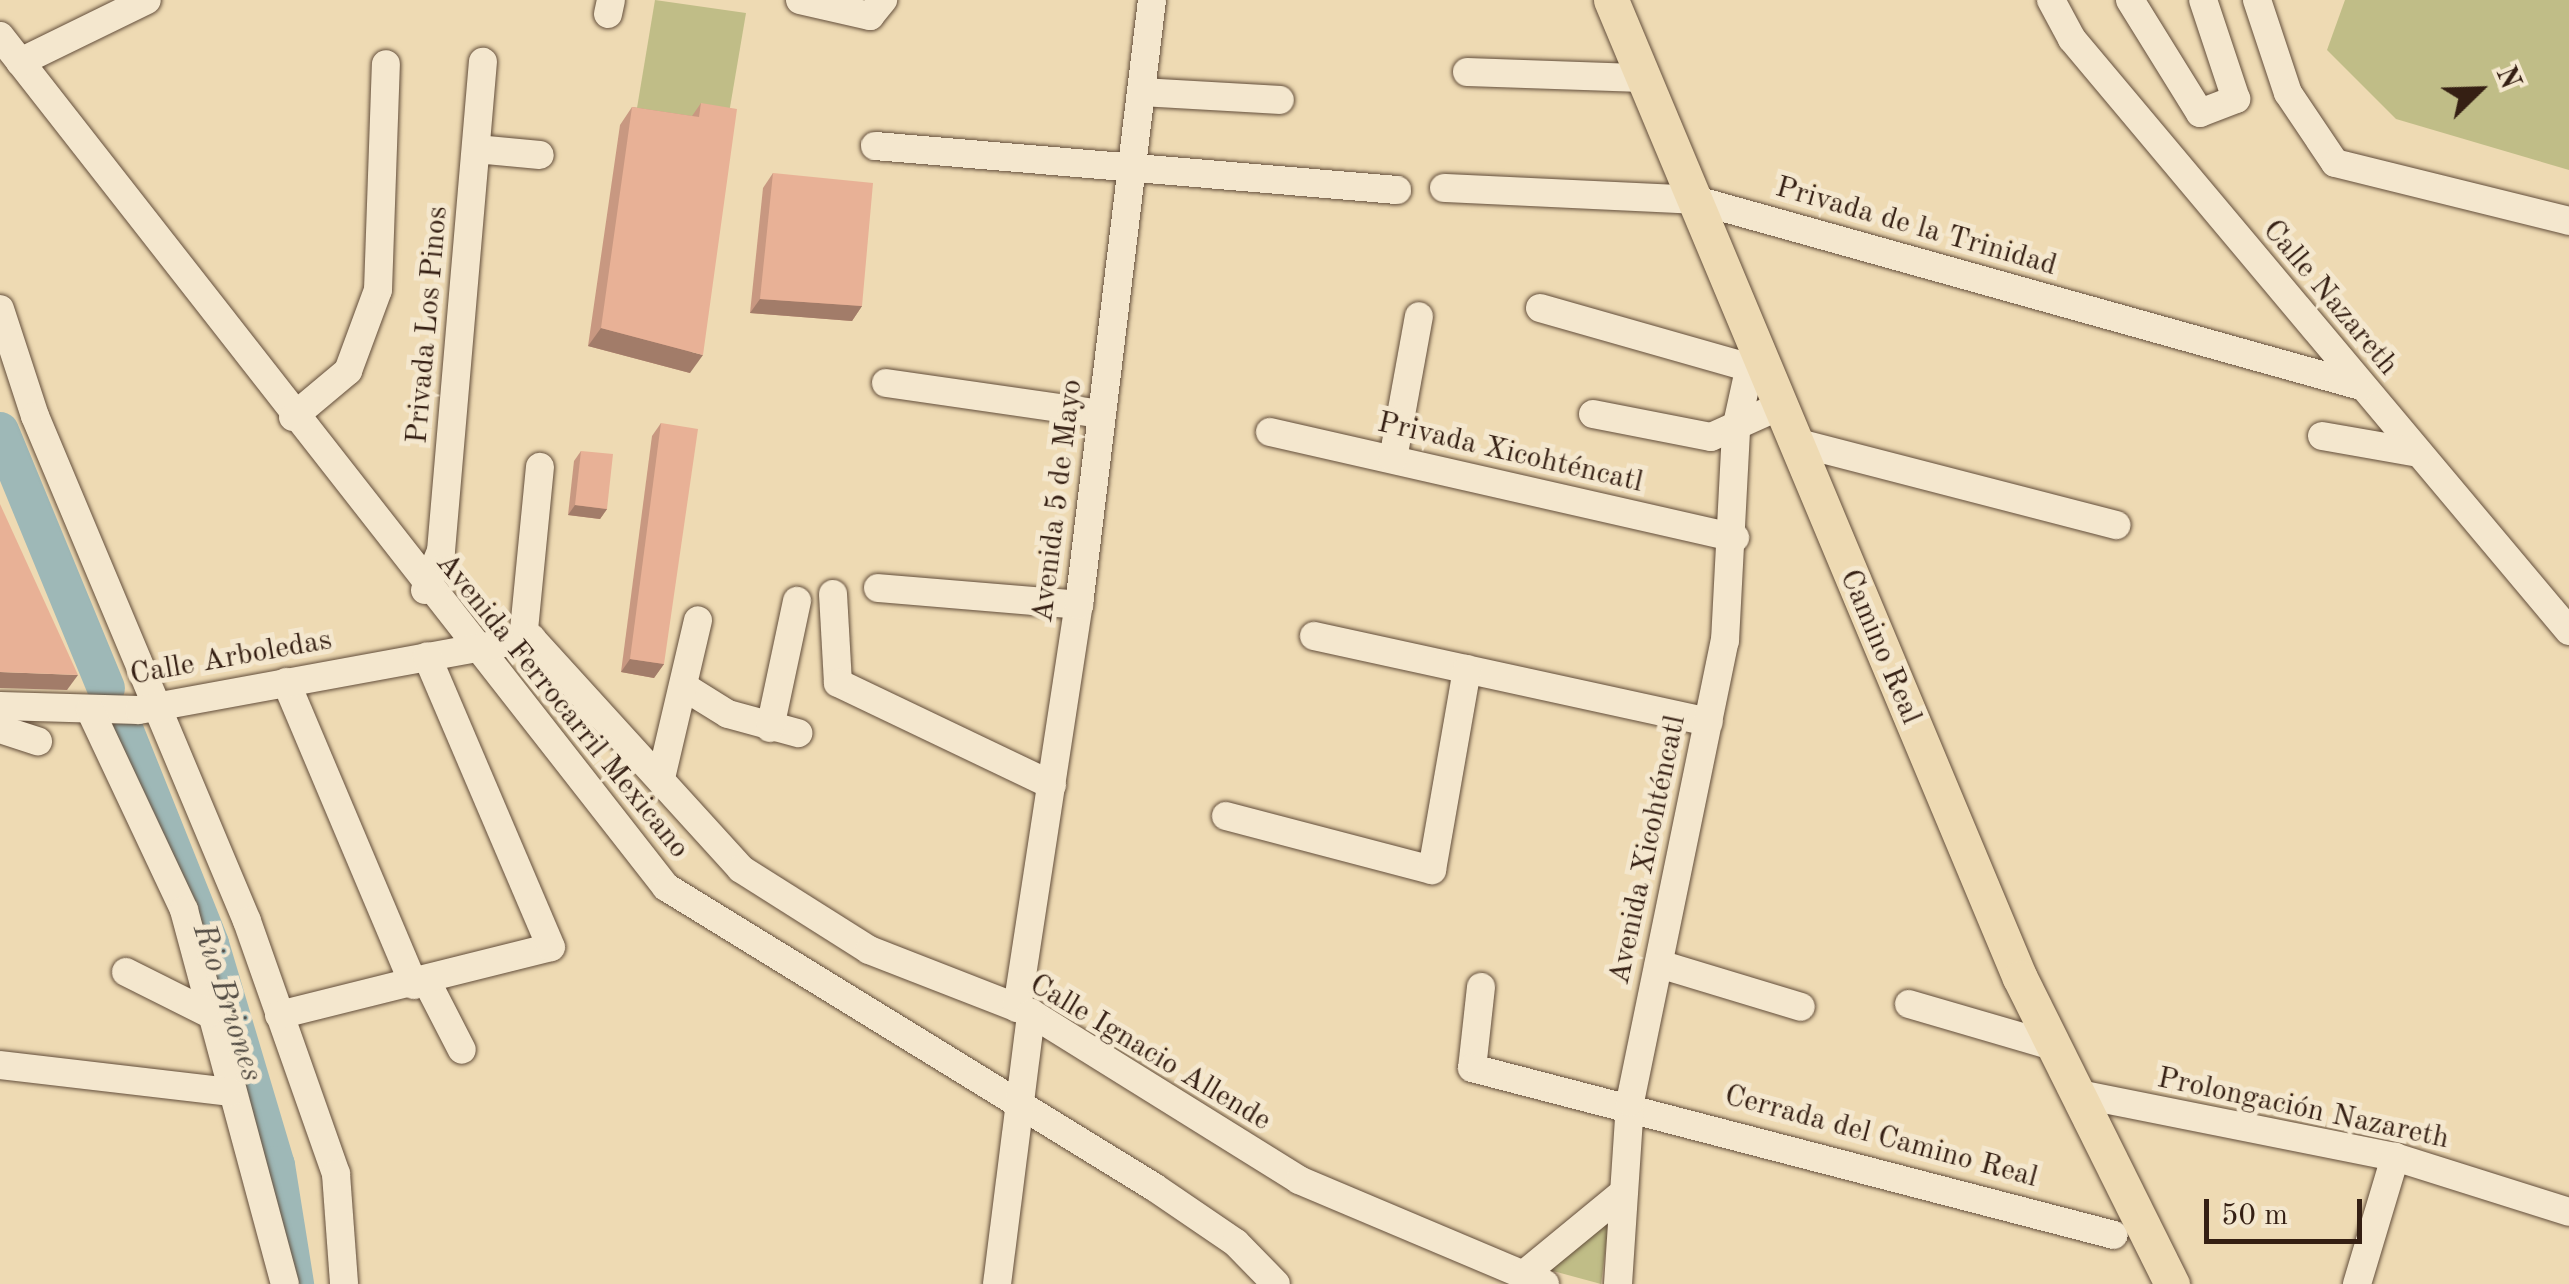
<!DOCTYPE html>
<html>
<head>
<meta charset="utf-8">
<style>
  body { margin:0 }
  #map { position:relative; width:2569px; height:1284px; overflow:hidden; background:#eedab3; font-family:"Old Standard TT",serif }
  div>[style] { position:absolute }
  .green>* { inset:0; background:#c0bd87 }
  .river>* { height:38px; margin:-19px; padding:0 19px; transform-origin:19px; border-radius:19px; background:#9eb8b7 }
  .roads { filter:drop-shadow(0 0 2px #634e3b) drop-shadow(0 0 2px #634e3b) }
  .minor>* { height:28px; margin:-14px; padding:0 14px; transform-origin:14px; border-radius:14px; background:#f4e7ce }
  .major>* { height:35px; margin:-17.5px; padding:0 17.5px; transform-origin:17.5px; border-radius:17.5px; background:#eedab3 }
  .wall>* { inset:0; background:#c89881 }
  .shaded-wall>* { inset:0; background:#a27c69 }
  .building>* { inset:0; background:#e8b196 }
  span { translate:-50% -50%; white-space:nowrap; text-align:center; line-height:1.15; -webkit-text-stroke:10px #f4e7ce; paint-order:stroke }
  .street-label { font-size:30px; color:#351f13 }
  .water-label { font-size:32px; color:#544d44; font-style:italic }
  .north { position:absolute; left:2429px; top:40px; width:100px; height:100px; -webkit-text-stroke:8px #f4e7ce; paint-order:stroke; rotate:67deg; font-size:28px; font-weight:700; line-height:40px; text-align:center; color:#351f13 }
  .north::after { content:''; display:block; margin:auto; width:35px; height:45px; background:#351f13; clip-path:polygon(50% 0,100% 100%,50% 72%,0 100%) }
  .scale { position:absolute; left:2204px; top:1199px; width:158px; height:45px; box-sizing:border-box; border:5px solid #351f13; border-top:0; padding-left:12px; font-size:30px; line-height:35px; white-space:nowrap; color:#351f13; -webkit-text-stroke:8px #f4e7ce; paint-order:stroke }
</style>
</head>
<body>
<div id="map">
  <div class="green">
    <div style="clip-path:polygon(655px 0,746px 13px,727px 125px,637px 108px)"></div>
    <div style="clip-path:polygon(2345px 0,2569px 0,2569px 170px,2396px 119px,2327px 50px)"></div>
    <div style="clip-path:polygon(1610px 1214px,1601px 1284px,1542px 1268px)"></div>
  </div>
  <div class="river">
    <div style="left:0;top:431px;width:278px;rotate:67.6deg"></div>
    <div style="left:125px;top:731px;width:229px;rotate:68.2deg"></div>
    <div style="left:210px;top:944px;width:231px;rotate:73.4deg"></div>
    <div style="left:276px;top:1165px;width:121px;rotate:80.9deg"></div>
  </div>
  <div class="roads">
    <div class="minor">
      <div style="left:800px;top:0;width:72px;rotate:12.9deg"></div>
      <div style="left:870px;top:16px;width:21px;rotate:-51deg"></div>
      <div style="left:2051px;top:0;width:44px;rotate:61.7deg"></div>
      <div style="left:2072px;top:39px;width:773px;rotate:49.99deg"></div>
      <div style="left:2130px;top:0;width:133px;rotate:58.2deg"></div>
      <div style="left:2200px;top:113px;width:39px;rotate:-21deg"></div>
      <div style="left:2236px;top:99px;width:104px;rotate:-108.4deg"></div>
      <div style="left:2257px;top:0;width:98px;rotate:71.6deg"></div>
      <div style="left:2288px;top:93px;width:84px;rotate:56.1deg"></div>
      <div style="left:2335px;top:163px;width:241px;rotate:13.9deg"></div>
      <div style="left:608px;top:14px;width:14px;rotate:-78deg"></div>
      <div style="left:0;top:36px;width:1081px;rotate:51.95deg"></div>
      <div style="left:666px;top:887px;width:573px;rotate:31.58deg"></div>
      <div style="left:1154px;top:1187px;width:99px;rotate:34.3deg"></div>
      <div style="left:1236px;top:1243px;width:57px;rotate:45.7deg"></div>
      <div style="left:20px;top:62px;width:141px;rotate:-26deg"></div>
      <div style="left:1467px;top:72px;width:176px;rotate:2deg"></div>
      <div style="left:1142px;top:92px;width:138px;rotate:3.3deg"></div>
      <div style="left:875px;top:146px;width:524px;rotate:4.82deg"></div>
      <div style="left:476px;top:149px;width:64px;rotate:5.4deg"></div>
      <div style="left:1444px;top:188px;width:252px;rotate:2.7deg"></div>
      <div style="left:1696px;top:200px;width:691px;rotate:15.63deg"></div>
      <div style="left:1540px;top:308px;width:211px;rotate:15.9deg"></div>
      <div style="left:0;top:309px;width:113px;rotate:71.9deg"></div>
      <div style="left:35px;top:416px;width:548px;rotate:67.23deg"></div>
      <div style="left:247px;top:921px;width:268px;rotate:70.6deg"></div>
      <div style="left:336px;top:1174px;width:110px;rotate:85.8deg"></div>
      <div style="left:886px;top:383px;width:218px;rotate:8.2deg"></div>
      <div style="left:1593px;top:414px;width:120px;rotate:11deg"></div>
      <div style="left:1711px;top:437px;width:76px;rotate:-24.2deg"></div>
      <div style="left:293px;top:417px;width:72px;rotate:-39.9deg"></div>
      <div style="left:348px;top:371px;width:86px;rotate:-69.7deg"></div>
      <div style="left:378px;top:290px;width:226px;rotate:-88deg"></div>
      <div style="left:1270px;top:432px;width:477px;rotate:12.8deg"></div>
      <div style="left:2322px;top:436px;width:98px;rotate:9.9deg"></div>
      <div style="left:1795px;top:442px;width:332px;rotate:14.5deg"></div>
      <div style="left:1393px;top:459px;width:145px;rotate:-79.7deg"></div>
      <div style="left:878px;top:588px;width:202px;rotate:4.8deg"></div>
      <div style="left:425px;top:590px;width:42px;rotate:-67.7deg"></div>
      <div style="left:441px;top:551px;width:491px;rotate:-85.1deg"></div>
      <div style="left:833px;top:594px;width:89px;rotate:86.8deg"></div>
      <div style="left:838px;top:683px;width:237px;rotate:25.5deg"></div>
      <div style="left:1314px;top:636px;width:404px;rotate:12.3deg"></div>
      <div style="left:523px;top:640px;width:174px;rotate:-84.4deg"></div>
      <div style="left:286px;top:682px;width:329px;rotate:67.1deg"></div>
      <div style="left:686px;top:688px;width:49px;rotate:31.8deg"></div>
      <div style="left:728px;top:714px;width:73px;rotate:15.2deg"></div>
      <div style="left:0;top:706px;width:139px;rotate:1.6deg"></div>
      <div style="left:139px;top:710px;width:399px;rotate:-10.4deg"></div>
      <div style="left:531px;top:638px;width:312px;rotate:47.7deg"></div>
      <div style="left:741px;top:869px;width:151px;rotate:32.3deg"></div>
      <div style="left:869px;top:950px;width:174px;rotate:21.3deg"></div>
      <div style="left:1031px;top:1013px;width:316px;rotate:31.9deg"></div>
      <div style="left:1299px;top:1180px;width:267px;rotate:22.9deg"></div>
      <div style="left:90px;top:710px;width:221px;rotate:64.8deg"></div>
      <div style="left:184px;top:910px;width:387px;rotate:74.9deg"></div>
      <div style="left:770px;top:728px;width:130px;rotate:-78deg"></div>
      <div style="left:0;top:729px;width:40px;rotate:18deg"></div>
      <div style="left:661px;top:778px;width:162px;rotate:-76.8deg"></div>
      <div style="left:1226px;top:816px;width:213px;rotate:14.7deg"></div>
      <div style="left:1432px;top:870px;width:204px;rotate:-80.1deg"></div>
      <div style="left:1659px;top:964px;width:148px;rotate:16.8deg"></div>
      <div style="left:126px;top:972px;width:92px;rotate:26.6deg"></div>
      <div style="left:427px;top:982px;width:76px;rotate:62.8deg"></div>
      <div style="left:1481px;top:987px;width:81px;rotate:96.3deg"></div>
      <div style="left:1472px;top:1068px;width:663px;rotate:14.58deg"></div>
      <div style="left:1909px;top:1004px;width:150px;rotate:16.3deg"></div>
      <div style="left:1017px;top:1008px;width:408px;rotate:-81.3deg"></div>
      <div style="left:1079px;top:605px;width:609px;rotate:-83.12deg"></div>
      <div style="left:279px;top:1015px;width:280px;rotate:-14deg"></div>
      <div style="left:551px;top:947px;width:316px;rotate:-113.1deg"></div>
      <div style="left:0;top:1065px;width:232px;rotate:6.7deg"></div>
      <div style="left:2079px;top:1094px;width:322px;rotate:11.3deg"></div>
      <div style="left:2395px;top:1157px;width:182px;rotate:17.5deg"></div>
      <div style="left:1523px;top:1275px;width:129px;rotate:-39.4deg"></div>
      <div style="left:997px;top:1284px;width:273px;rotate:-82.8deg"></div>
      <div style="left:1618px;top:1284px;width:182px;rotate:-86.2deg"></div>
      <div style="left:1630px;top:1102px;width:471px;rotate:-78.4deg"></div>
      <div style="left:1725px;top:641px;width:212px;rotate:-87deg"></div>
      <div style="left:1736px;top:429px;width:84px;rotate:-77.6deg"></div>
      <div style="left:2357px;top:1284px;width:133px;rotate:-73.3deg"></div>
    </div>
    <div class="major">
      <div style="left:1611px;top:0;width:1060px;rotate:67.31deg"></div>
      <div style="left:2020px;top:978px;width:342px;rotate:63.6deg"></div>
    </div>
  </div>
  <div class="wall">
    <div style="clip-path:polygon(701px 103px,690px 373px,588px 346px,620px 125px,632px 107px,692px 116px)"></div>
    <div style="clip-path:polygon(773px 173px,862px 306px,852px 321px,750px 313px,763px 188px)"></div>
    <div style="clip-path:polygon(661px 423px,664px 664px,654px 678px,621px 672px,652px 436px)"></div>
    <div style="clip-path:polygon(581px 451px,607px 509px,600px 519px,568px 515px,574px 461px)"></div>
  </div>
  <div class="shaded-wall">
    <div style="clip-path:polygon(760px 299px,862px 306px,852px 321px,750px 313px)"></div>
    <div style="clip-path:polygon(601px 328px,703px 355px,690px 373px,588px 346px)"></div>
    <div style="clip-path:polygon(575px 505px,607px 509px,600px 519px,568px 515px)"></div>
    <div style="clip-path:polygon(630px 659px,664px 664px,654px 678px,621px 672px)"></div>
    <div style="clip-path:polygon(0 672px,78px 675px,67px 690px,0 688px)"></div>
  </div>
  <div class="building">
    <div style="clip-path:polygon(701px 103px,737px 109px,703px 355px,601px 328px,632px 107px,699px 117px)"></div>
    <div style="clip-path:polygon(773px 173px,873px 183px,862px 306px,760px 299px)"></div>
    <div style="clip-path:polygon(661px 423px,698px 429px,664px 664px,630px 659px)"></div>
    <div style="clip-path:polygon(581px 451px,613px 454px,607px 509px,575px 505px)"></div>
    <div style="clip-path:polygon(0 504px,78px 675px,0 672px)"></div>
  </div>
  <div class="street-label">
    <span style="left:1916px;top:227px;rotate:16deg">Privada de la Trinidad</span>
    <span style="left:2330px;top:298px;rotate:50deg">Calle Nazareth</span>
    <span style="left:428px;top:325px;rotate:-85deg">Privada Los Pinos</span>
    <span style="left:1510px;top:453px;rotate:13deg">Privada Xicohténcatl</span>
    <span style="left:1058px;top:501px;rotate:-83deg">Avenida 5 de Mayo</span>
    <span style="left:1880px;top:647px;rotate:67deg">Camino Real</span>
    <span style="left:231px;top:658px;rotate:-10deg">Calle Arboledas</span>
    <span style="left:562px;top:706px;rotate:51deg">Avenida Ferrocarril Mexicano</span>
    <span style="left:1648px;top:850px;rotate:-78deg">Avenida Xicohténcatl</span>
    <span style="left:1150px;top:1053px;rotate:31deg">Calle Ignacio Allende</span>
    <span style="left:2303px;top:1109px;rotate:12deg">Prolongación Nazareth</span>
    <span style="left:1881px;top:1137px;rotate:15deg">Cerrada del Camino Real</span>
  </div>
  <div class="water-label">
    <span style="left:226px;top:1003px;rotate:72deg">Rio Briones</span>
  </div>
  <div class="north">N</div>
  <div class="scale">50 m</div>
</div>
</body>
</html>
